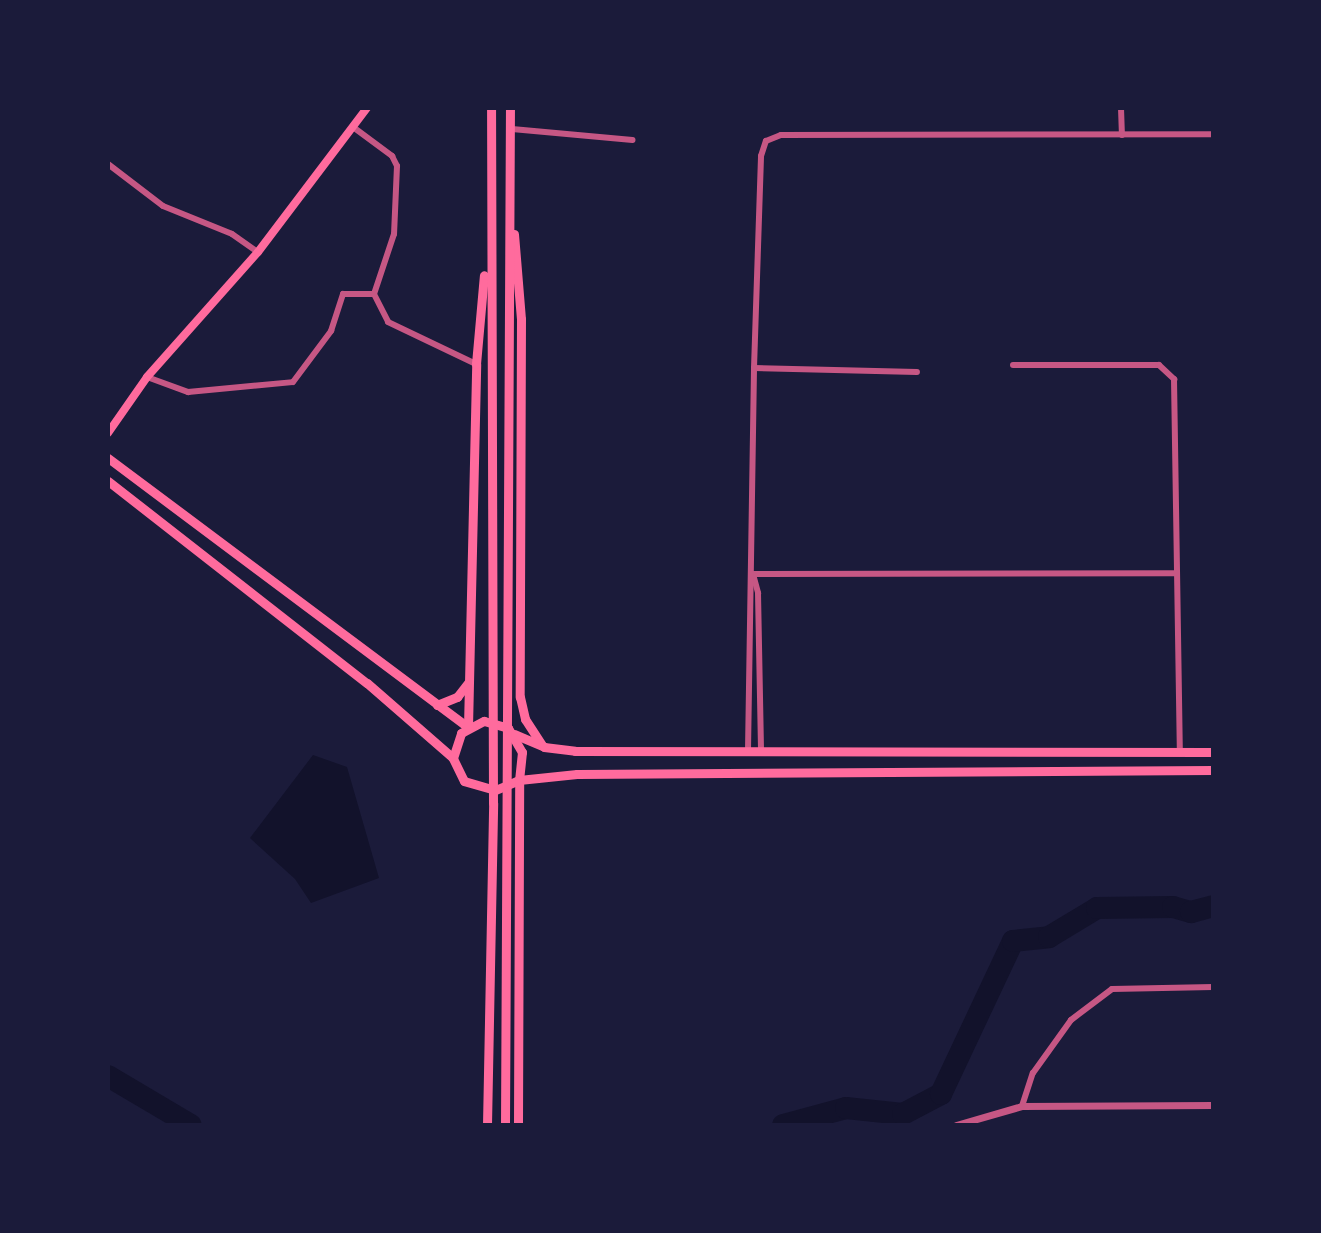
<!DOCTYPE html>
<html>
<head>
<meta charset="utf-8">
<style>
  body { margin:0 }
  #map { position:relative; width:1321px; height:1233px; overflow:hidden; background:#1b1b3a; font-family:Barlow,sans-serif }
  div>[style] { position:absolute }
  .water>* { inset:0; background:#12122b }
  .river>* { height:22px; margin:-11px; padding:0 11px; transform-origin:11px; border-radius:11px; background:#12122b }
  .minor>* { height:6px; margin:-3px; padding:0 3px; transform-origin:3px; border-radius:3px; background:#c65784 }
  .tertiary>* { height:7px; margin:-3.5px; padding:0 3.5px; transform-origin:3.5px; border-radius:3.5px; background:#c65784 }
  .secondary>* { height:8px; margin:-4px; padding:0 4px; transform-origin:4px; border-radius:4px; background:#ff6b9d }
  .primary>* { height:9px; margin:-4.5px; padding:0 4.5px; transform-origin:4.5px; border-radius:4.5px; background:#ff6b9d }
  span { translate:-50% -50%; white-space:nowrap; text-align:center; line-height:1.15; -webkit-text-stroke:6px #1b1b3a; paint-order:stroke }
  .frame { position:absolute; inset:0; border:110px solid #1b1b3a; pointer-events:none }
</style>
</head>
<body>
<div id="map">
  <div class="water">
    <div style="clip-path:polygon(313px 755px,347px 767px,379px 878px,311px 903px,295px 879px,250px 838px)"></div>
  </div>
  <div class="river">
    <div style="left:108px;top:1076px;width:96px;rotate:30.6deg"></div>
    <div style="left:783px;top:1125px;width:65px;rotate:-15.1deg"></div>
    <div style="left:846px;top:1108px;width:57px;rotate:6deg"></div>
    <div style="left:903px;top:1114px;width:43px;rotate:-27.8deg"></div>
    <div style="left:941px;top:1094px;width:169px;rotate:-64.8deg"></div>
    <div style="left:1013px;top:941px;width:36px;rotate:-6deg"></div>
    <div style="left:1049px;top:937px;width:56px;rotate:-31.1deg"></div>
    <div style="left:1097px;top:908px;width:76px;rotate:-0.8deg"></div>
    <div style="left:1173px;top:907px;width:19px;rotate:16deg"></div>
    <div style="left:1191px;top:912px;width:23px;rotate:-15deg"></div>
  </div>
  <div class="minor">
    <div style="left:1121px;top:108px;width:27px;rotate:88deg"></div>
    <div style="left:353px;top:127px;width:49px;rotate:36.6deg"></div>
    <div style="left:392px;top:156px;width:11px;rotate:63deg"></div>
    <div style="left:397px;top:166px;width:68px;rotate:92.5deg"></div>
    <div style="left:394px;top:234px;width:63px;rotate:108.4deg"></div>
    <div style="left:512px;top:129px;width:121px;rotate:5.2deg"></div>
    <div style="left:108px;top:164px;width:69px;rotate:37.4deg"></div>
    <div style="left:163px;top:206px;width:74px;rotate:22.1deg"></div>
    <div style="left:232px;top:234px;width:32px;rotate:35deg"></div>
    <div style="left:1013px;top:365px;width:146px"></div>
    <div style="left:1159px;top:365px;width:21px;rotate:43deg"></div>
    <div style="left:1174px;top:379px;width:373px;rotate:89.1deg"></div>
    <div style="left:754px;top:368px;width:163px;rotate:1.4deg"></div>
    <div style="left:147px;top:377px;width:44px;rotate:20.1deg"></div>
    <div style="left:188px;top:392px;width:105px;rotate:-5.4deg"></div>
    <div style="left:293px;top:382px;width:64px;rotate:-53.3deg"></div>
    <div style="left:331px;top:331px;width:39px;rotate:-72deg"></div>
    <div style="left:343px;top:294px;width:31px"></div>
    <div style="left:374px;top:294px;width:31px;rotate:63deg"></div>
    <div style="left:388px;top:322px;width:98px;rotate:25.5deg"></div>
    <div style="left:753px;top:574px;width:422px;rotate:-0.1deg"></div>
    <div style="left:753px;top:574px;width:20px;rotate:75deg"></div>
    <div style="left:758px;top:593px;width:158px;rotate:88.9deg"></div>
    <div style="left:748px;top:751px;width:383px;rotate:-89.1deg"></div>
    <div style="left:754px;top:368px;width:212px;rotate:-88.1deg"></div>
    <div style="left:761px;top:156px;width:16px;rotate:-72deg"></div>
    <div style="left:766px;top:141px;width:16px;rotate:-22deg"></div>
    <div style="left:781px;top:135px;width:432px;rotate:-0.1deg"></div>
    <div style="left:1022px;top:1106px;width:35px;rotate:-72deg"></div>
    <div style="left:1033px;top:1073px;width:65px;rotate:-54.4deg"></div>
    <div style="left:1071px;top:1020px;width:51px;rotate:-37.1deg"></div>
    <div style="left:1112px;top:989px;width:101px;rotate:-1.1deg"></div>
  </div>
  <div class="tertiary">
    <div style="left:956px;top:1125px;width:69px;rotate:-16.1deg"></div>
    <div style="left:1022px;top:1106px;width:191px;rotate:-0.3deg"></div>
  </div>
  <div class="secondary">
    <div style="left:108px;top:433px;width:68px;rotate:-55.1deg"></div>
    <div style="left:147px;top:377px;width:167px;rotate:-48.4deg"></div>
    <div style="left:258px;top:252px;width:181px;rotate:-52.9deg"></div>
  </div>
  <div class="primary">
    <div style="left:514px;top:234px;width:85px;rotate:85.3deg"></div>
    <div style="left:521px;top:319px;width:378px;rotate:90.2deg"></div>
    <div style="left:520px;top:697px;width:23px;rotate:77deg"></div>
    <div style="left:525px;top:719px;width:31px;rotate:57deg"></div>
    <div style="left:108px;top:458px;width:449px;rotate:36.8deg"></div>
    <div style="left:108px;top:481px;width:328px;rotate:38deg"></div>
    <div style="left:367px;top:683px;width:114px;rotate:41.1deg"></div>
    <div style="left:437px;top:705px;width:22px;rotate:-22deg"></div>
    <div style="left:457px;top:697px;width:18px;rotate:-52deg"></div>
    <div style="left:484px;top:721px;width:25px;rotate:16deg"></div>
    <div style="left:508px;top:728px;width:28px;rotate:60deg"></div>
    <div style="left:522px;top:752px;width:28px;rotate:96deg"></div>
    <div style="left:519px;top:780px;width:26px;rotate:157deg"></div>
    <div style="left:495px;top:790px;width:32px;rotate:-164deg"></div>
    <div style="left:464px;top:781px;width:25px;rotate:-116deg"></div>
    <div style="left:453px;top:758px;width:26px;rotate:-72deg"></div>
    <div style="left:461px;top:733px;width:26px;rotate:-28deg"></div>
    <div style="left:468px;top:727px;width:363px;rotate:-88.7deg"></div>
    <div style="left:476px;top:364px;width:89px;rotate:-84.9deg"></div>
    <div style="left:514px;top:734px;width:33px;rotate:23deg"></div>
    <div style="left:544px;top:747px;width:31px;rotate:7deg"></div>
    <div style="left:575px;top:751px;width:638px;rotate:0.09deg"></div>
    <div style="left:487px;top:1125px;width:322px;rotate:-88.9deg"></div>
    <div style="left:493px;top:803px;width:695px;rotate:-90.16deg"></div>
    <div style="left:505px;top:1125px;width:1017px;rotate:-89.72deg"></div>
    <div style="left:518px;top:1125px;width:345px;rotate:-89.8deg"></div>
    <div style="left:519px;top:780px;width:58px;rotate:-5.9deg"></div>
    <div style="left:577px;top:774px;width:636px;rotate:-0.36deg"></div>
  </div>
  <div class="frame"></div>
</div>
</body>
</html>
